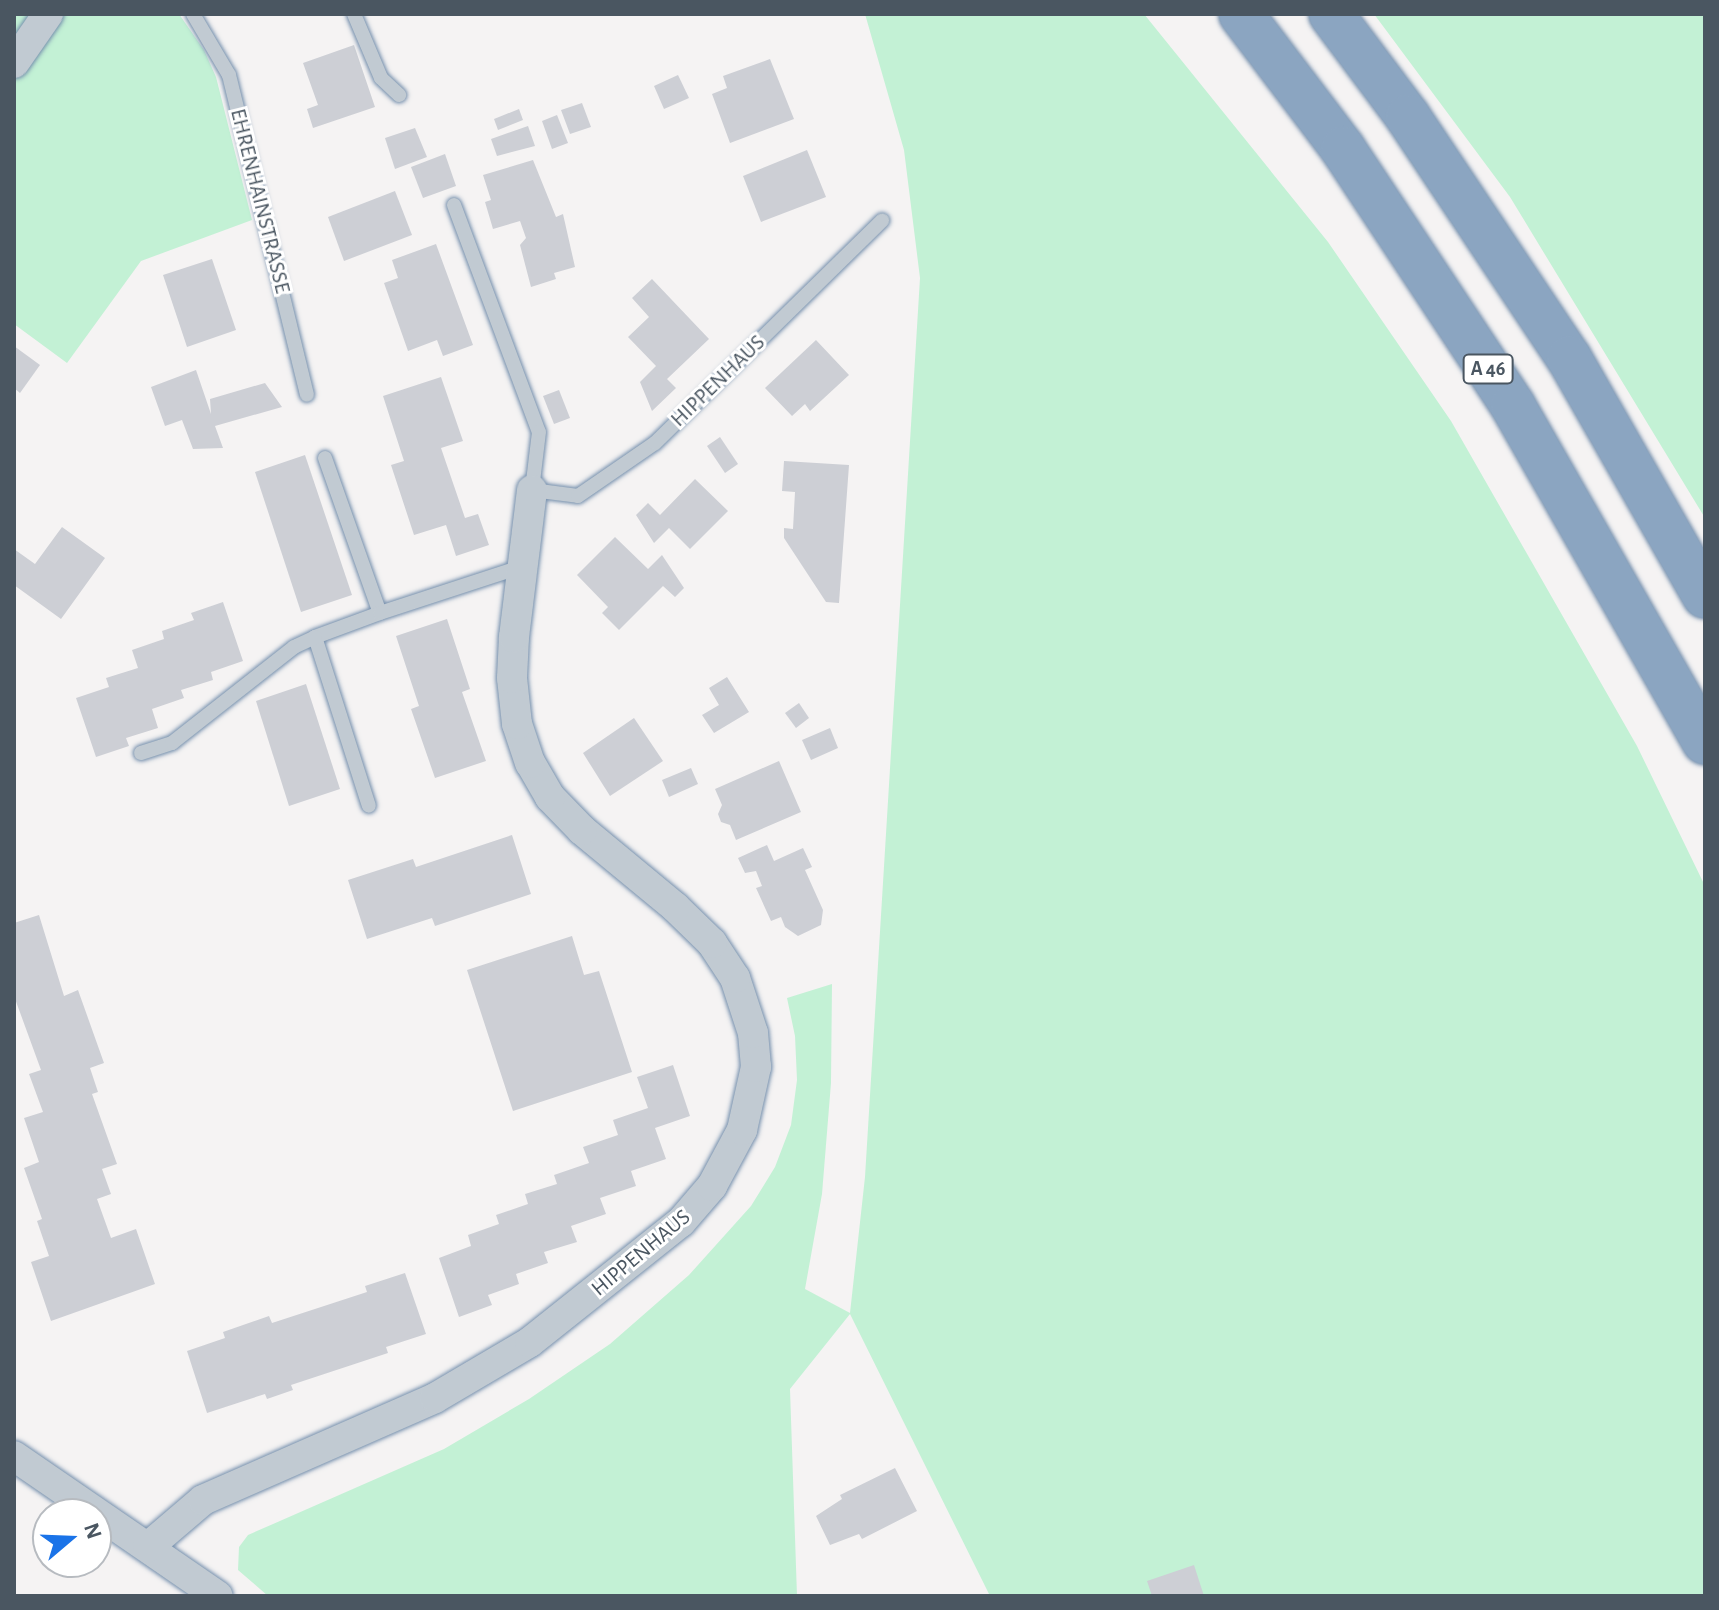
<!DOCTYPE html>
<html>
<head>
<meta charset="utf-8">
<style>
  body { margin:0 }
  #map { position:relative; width:1719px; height:1610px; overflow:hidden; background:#f5f3f3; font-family:"Alegreya Sans",sans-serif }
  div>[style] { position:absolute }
  .green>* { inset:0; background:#c3f1d5 }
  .building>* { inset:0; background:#cdcfd5 }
  .roads { filter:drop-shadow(0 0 2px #7690ad) drop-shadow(0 0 2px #7690ad) }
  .service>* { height:14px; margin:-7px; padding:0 7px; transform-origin:7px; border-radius:7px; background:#c1cad2 }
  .minor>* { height:30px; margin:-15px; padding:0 15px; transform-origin:15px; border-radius:15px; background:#c1cad2 }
  .motorway>* { height:44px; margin:-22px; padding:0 22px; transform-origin:22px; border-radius:22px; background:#8ba5c1 }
  span { translate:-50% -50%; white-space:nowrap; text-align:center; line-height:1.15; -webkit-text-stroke:6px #fff; paint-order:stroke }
  .shield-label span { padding:2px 6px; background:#fff; border:2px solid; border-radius:6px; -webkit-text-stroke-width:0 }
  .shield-label { font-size:20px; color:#4a5661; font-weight:700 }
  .street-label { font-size:22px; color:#4a5661 }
  .frame { position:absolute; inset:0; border:16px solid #4a5661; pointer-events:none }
  .north { position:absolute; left:32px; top:1498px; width:80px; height:80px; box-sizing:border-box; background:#fff; border:2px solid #b7bbc0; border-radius:50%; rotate:71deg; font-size:22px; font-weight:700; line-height:32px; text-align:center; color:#4a5661 }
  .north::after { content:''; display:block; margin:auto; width:28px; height:36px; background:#1a73e8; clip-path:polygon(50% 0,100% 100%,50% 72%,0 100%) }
</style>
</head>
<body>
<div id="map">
  <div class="green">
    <div style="clip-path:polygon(14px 14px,179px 14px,204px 50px,216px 77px,252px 220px,141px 261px,67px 363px,14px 324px)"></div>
    <div style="clip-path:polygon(865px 14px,1144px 14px,1328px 242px,1451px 421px,1637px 746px,1705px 886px,1705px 1596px,990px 1596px,850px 1314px,790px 1389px,797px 1596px,268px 1596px,238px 1570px,239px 1547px,248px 1535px,444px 1449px,529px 1399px,610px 1344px,689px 1275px,751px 1206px,775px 1167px,791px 1125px,797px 1080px,795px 1036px,787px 998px,832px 984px,831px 1083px,822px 1194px,805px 1289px,850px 1313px,865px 1177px,920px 278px,904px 150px)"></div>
    <div style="clip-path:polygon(1374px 14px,1705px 14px,1705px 518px,1510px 197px)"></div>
  </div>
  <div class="building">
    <div style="clip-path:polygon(354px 45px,375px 107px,313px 128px,307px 109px,318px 105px,303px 63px)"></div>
    <div style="clip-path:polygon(770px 59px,794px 119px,730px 143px,712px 94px,727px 88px,723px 76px)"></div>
    <div style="clip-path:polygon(678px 75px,689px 98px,664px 109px,654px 86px)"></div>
    <div style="clip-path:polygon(582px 103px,591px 127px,570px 134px,561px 110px)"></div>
    <div style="clip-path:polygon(519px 109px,523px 120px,498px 130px,494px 119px)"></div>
    <div style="clip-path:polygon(557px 115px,568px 143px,552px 149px,542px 121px)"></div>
    <div style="clip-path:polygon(528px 126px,535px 146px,497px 156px,491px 139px)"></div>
    <div style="clip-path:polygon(415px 128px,427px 157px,395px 169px,385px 138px)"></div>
    <div style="clip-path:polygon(807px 150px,826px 197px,761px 222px,743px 176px)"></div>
    <div style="clip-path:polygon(445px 154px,456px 186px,423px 198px,411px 167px)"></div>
    <div style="clip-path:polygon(533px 160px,556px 217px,563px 214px,575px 267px,554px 273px,556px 279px,531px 287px,520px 245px,526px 238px,520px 221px,493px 229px,485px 202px,491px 200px,483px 175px)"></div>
    <div style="clip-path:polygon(395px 191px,412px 235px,344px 261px,328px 217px)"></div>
    <div style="clip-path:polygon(436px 244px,473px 345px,443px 356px,437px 340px,408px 351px,384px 283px,398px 278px,392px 260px)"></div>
    <div style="clip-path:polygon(212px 259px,236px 330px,187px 347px,163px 275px)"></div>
    <div style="clip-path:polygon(652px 279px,709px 339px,667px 379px,676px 388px,652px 411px,640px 382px,656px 366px,628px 337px,649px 317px,632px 298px)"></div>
    <div style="clip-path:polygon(816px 340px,849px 375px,810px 411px,805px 404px,792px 416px,765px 388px)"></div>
    <div style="clip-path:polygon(14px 346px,40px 365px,20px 393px,14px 388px)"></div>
    <div style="clip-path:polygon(196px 370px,211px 414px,210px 399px,265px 383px,282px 407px,215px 426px,223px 448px,193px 449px,182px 420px,165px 426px,151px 387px)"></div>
    <div style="clip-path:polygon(441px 377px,463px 441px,441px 448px,465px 518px,478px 514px,489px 545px,456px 556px,446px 525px,414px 535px,391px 465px,404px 461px,383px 396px)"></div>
    <div style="clip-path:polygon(559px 390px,570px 418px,554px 424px,543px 396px)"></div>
    <div style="clip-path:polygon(720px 437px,738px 464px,725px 473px,707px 446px)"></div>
    <div style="clip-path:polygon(305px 455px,352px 595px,301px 612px,255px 472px)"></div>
    <div style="clip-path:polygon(784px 461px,849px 465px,839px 603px,826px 602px,784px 538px,784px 528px,793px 529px,795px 492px,782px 491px)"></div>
    <div style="clip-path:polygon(695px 479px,728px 511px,690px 549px,669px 528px,654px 543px,636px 515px,648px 503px,660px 515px)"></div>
    <div style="clip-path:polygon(62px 527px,105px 558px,61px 619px,14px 585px,14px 549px,35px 564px)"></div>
    <div style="clip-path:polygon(615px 537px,648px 569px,662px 555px,684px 588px,675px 597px,663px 586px,619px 630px,602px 613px,608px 607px,577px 575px)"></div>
    <div style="clip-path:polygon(223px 602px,243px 661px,211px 672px,213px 680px,181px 690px,184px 698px,152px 709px,158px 728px,126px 738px,129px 746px,96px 757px,76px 698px,109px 687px,106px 678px,138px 668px,132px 650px,164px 639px,162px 631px,194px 620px,191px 613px)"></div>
    <div style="clip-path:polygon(447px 619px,470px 689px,462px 692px,486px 761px,435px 778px,411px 709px,419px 706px,396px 636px)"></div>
    <div style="clip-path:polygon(727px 677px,749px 712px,714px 733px,702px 715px,719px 705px,709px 688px)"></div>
    <div style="clip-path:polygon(306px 684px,340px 789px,289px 806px,256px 701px)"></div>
    <div style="clip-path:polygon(799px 703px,809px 718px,796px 728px,785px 713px)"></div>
    <div style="clip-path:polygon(634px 718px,663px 761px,610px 796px,583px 753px)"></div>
    <div style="clip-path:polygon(830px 728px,838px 748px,811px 760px,802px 740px)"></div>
    <div style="clip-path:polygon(779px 761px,801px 812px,736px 840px,730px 825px,721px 822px,718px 814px,722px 805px,715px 789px)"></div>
    <div style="clip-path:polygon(691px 768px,698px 784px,669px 797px,662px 780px)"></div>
    <div style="clip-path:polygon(512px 835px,531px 894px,435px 926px,432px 918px,367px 939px,348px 880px,413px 859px,416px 867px)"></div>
    <div style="clip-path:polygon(767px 845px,774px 861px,803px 848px,812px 867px,805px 870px,823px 910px,821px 925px,798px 936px,785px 927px,781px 917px,771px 921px,756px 888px,762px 886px,756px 871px,745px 873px,738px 858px)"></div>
    <div style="clip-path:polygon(39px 915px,64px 996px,78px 990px,104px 1063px,90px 1068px,98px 1092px,92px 1094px,117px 1164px,102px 1169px,111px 1194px,97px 1199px,111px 1238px,136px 1229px,155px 1284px,51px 1321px,31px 1262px,49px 1256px,37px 1221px,42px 1219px,24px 1168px,39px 1162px,24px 1118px,43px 1112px,29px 1074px,41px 1070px,14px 996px,14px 923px)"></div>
    <div style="clip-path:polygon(572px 936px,584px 975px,599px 971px,632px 1072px,513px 1111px,467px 970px)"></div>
    <div style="clip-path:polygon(673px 1065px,690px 1116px,655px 1128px,666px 1159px,631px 1171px,636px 1186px,600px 1198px,606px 1214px,571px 1226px,577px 1242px,544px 1252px,548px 1263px,516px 1274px,519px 1284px,488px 1295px,492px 1305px,459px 1317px,439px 1258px,471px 1246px,468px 1235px,499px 1224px,496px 1215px,528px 1204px,525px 1194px,557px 1184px,554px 1175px,589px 1163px,583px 1147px,618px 1135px,613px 1120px,648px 1108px,637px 1077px)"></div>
    <div style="clip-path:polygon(405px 1273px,426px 1334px,386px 1347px,388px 1353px,291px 1385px,293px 1390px,267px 1399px,265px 1394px,207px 1413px,187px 1351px,225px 1338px,223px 1332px,269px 1316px,272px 1323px,367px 1292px,365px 1286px)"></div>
    <div style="clip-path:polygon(895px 1468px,917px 1511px,862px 1539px,859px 1534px,830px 1545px,816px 1516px,842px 1499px,840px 1495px)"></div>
    <div style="clip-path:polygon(1194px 1565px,1204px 1596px,1152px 1596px,1147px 1581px)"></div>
  </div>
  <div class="roads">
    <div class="service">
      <div style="left:193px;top:14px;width:71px;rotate:59.5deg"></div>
      <div style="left:229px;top:75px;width:329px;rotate:76.3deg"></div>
      <div style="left:354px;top:14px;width:69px;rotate:67.1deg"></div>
      <div style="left:381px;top:78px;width:25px;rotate:43deg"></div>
      <div style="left:454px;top:205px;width:242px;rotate:69.5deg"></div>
      <div style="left:539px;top:432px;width:58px;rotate:96.9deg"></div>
      <div style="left:532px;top:490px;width:46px;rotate:7.4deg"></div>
      <div style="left:578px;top:496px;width:93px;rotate:-34.5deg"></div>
      <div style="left:655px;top:443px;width:318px;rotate:-44.4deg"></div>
      <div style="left:325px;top:458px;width:164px;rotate:70.5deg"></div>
      <div style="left:380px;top:613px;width:69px;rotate:159.7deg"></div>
      <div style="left:315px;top:637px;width:177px;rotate:72.3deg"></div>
      <div style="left:380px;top:613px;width:151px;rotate:-18.1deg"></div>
      <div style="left:141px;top:753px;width:33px;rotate:-18deg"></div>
      <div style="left:172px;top:743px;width:155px;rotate:-38.2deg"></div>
      <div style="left:294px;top:647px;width:23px;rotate:-25deg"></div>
    </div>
    <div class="minor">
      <div style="left:14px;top:63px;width:60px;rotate:-55.2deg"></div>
      <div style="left:14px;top:1456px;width:247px;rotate:34.5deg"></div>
      <div style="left:148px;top:1547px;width:72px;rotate:-40.5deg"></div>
      <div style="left:203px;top:1500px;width:253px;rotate:-23.7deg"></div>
      <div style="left:435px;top:1398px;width:110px;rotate:-30.5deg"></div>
      <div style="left:530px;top:1342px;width:193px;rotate:-38.5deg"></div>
      <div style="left:681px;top:1222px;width:48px;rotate:-49.3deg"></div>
      <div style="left:712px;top:1186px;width:64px;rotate:-61.8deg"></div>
      <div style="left:742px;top:1130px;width:65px;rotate:-77.5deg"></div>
      <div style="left:756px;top:1067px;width:34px;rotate:-95deg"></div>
      <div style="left:753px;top:1033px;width:58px;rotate:-108.1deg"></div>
      <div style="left:735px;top:978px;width:42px;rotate:-123.3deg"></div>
      <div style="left:712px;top:943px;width:52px;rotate:-135.8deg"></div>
      <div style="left:675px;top:907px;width:121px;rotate:-140.4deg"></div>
      <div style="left:582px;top:830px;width:46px;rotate:-134.1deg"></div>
      <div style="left:550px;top:797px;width:39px;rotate:-120deg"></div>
      <div style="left:530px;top:763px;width:41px;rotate:-108.4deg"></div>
      <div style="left:517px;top:724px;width:46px;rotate:-96.2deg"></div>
      <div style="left:512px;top:678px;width:41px;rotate:-87.2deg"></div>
      <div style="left:514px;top:637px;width:148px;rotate:-83deg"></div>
    </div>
    <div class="motorway">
      <div style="left:1241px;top:14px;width:169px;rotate:52.9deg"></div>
      <div style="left:1343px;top:149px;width:308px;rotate:56.5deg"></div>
      <div style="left:1513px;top:406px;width:387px;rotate:60.3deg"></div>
      <div style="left:1331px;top:14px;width:129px;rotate:53.2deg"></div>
      <div style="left:1408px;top:117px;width:290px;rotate:56.3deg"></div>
      <div style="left:1569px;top:358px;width:274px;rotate:60.3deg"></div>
    </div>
  </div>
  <div class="shield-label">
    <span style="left:1488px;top:369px">A 46</span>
  </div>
  <div class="street-label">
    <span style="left:260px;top:201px;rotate:76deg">EHRENHAINSTRASSE</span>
    <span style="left:718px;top:381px;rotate:-44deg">HIPPENHAUS</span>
    <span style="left:641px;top:1253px;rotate:-40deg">HIPPENHAUS</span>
  </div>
  <div class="frame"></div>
  <div class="north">N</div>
</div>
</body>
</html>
